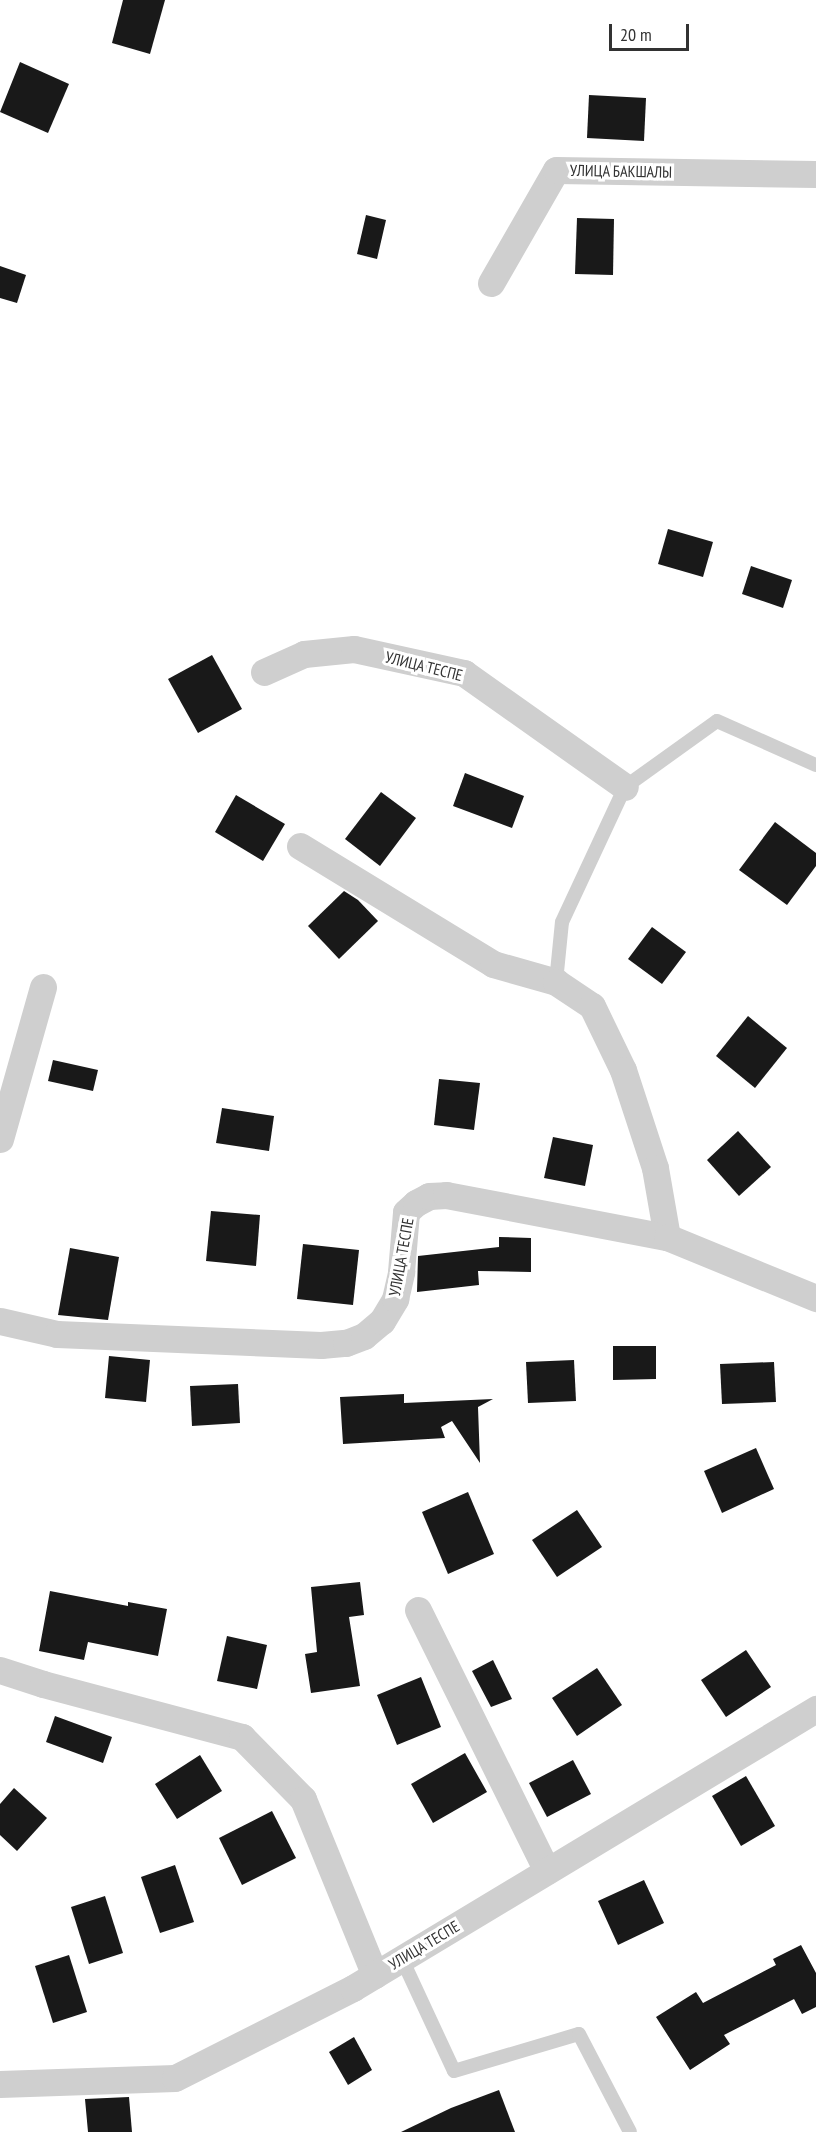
<!DOCTYPE html>
<html>
<head>
<meta charset="utf-8">
<style>
  body { margin:0 }
  #map { position:relative; width:816px; height:2132px; overflow:hidden; background:#fff; font-family:"PT Sans Narrow",sans-serif }
  div>[style] { position:absolute }
  .building>* { inset:0; background:#191919 }
  .service>* { height:14px; margin:-7px; padding:0 7px; transform-origin:7px; border-radius:7px; background:#cfcfcf }
  .minor>* { height:27px; margin:-13.5px; padding:0 13.5px; transform-origin:13.5px; border-radius:13.5px; background:#cfcfcf }
  span { translate:-50% -50%; white-space:nowrap; text-align:center; line-height:1.15; -webkit-text-stroke:6px #fff; paint-order:stroke }
  .street-label { font-size:16px; color:#323232 }
  .scale { position:absolute; left:609px; top:24px; width:80px; height:27px; box-sizing:border-box; border:3px solid #323232; border-top:0; padding-left:8px; font-size:18px; line-height:21px; white-space:nowrap; color:#323232; -webkit-text-stroke:4px #fff; paint-order:stroke }
</style>
</head>
<body>
<div id="map">
  <div class="building">
    <div style="clip-path:polygon(123px 0,165px 0,150px 54px,112px 43px)"></div>
    <div style="clip-path:polygon(20px 62px,69px 84px,48px 133px,0 112px)"></div>
    <div style="clip-path:polygon(589px 95px,646px 98px,644px 141px,587px 138px)"></div>
    <div style="clip-path:polygon(366px 215px,386px 220px,377px 259px,357px 254px)"></div>
    <div style="clip-path:polygon(577px 218px,614px 219px,613px 275px,575px 274px)"></div>
    <div style="clip-path:polygon(0 266px,26px 275px,17px 303px,0 298px)"></div>
    <div style="clip-path:polygon(668px 529px,713px 542px,703px 577px,658px 564px)"></div>
    <div style="clip-path:polygon(751px 566px,792px 580px,783px 608px,742px 594px)"></div>
    <div style="clip-path:polygon(212px 655px,242px 709px,198px 733px,168px 679px)"></div>
    <div style="clip-path:polygon(465px 773px,524px 796px,512px 828px,453px 806px)"></div>
    <div style="clip-path:polygon(381px 792px,416px 818px,380px 866px,345px 839px)"></div>
    <div style="clip-path:polygon(236px 795px,285px 824px,263px 861px,215px 832px)"></div>
    <div style="clip-path:polygon(775px 822px,816px 853px,816px 866px,787px 905px,739px 870px)"></div>
    <div style="clip-path:polygon(344px 891px,358px 900px,378px 921px,339px 959px,308px 926px)"></div>
    <div style="clip-path:polygon(652px 927px,686px 952px,662px 984px,628px 959px)"></div>
    <div style="clip-path:polygon(748px 1016px,787px 1048px,755px 1088px,716px 1056px)"></div>
    <div style="clip-path:polygon(53px 1060px,98px 1070px,93px 1091px,48px 1081px)"></div>
    <div style="clip-path:polygon(439px 1079px,480px 1083px,474px 1130px,434px 1125px)"></div>
    <div style="clip-path:polygon(222px 1108px,274px 1116px,269px 1151px,216px 1143px)"></div>
    <div style="clip-path:polygon(738px 1131px,771px 1167px,739px 1196px,707px 1160px)"></div>
    <div style="clip-path:polygon(553px 1137px,593px 1145px,585px 1186px,544px 1178px)"></div>
    <div style="clip-path:polygon(211px 1211px,260px 1215px,256px 1266px,206px 1261px)"></div>
    <div style="clip-path:polygon(499px 1237px,531px 1238px,531px 1272px,478px 1271px,479px 1285px,417px 1292px,418px 1256px,499px 1247px)"></div>
    <div style="clip-path:polygon(303px 1244px,359px 1250px,353px 1305px,297px 1299px)"></div>
    <div style="clip-path:polygon(70px 1248px,119px 1257px,108px 1320px,58px 1315px)"></div>
    <div style="clip-path:polygon(613px 1346px,656px 1346px,656px 1379px,613px 1380px)"></div>
    <div style="clip-path:polygon(109px 1356px,150px 1360px,146px 1402px,105px 1398px)"></div>
    <div style="clip-path:polygon(574px 1360px,576px 1401px,528px 1403px,526px 1362px)"></div>
    <div style="clip-path:polygon(774px 1362px,776px 1402px,722px 1404px,720px 1364px)"></div>
    <div style="clip-path:polygon(238px 1384px,240px 1423px,192px 1426px,190px 1386px)"></div>
    <div style="clip-path:polygon(404px 1394px,404px 1403px,493px 1399px,478px 1407px,480px 1463px,452px 1421px,441px 1427px,445px 1438px,343px 1444px,340px 1397px)"></div>
    <div style="clip-path:polygon(756px 1448px,774px 1489px,722px 1513px,704px 1471px)"></div>
    <div style="clip-path:polygon(468px 1492px,494px 1554px,448px 1574px,422px 1512px)"></div>
    <div style="clip-path:polygon(577px 1510px,602px 1547px,557px 1577px,532px 1540px)"></div>
    <div style="clip-path:polygon(360px 1582px,364px 1615px,349px 1617px,360px 1686px,311px 1693px,305px 1654px,317px 1652px,311px 1587px)"></div>
    <div style="clip-path:polygon(50px 1591px,128px 1606px,128px 1602px,167px 1609px,158px 1656px,88px 1642px,84px 1660px,39px 1651px)"></div>
    <div style="clip-path:polygon(227px 1636px,267px 1645px,257px 1689px,217px 1681px)"></div>
    <div style="clip-path:polygon(746px 1650px,771px 1687px,726px 1717px,701px 1680px)"></div>
    <div style="clip-path:polygon(493px 1660px,512px 1699px,491px 1707px,472px 1671px)"></div>
    <div style="clip-path:polygon(597px 1668px,622px 1705px,577px 1736px,552px 1698px)"></div>
    <div style="clip-path:polygon(421px 1677px,441px 1727px,397px 1745px,377px 1695px)"></div>
    <div style="clip-path:polygon(55px 1716px,112px 1737px,103px 1763px,46px 1742px)"></div>
    <div style="clip-path:polygon(465px 1753px,487px 1792px,433px 1823px,411px 1784px)"></div>
    <div style="clip-path:polygon(200px 1755px,222px 1791px,177px 1819px,155px 1784px)"></div>
    <div style="clip-path:polygon(573px 1760px,591px 1794px,547px 1817px,529px 1783px)"></div>
    <div style="clip-path:polygon(746px 1776px,775px 1826px,741px 1846px,712px 1796px)"></div>
    <div style="clip-path:polygon(14px 1788px,47px 1818px,17px 1851px,0 1835px,0 1804px)"></div>
    <div style="clip-path:polygon(272px 1811px,296px 1858px,242px 1885px,219px 1838px)"></div>
    <div style="clip-path:polygon(175px 1865px,194px 1922px,160px 1933px,141px 1877px)"></div>
    <div style="clip-path:polygon(644px 1880px,664px 1923px,618px 1945px,598px 1901px)"></div>
    <div style="clip-path:polygon(105px 1896px,123px 1953px,89px 1964px,71px 1907px)"></div>
    <div style="clip-path:polygon(801px 1945px,816px 1973px,816px 2007px,802px 2014px,794px 1999px,724px 2035px,730px 2044px,690px 2070px,656px 2017px,696px 1992px,703px 2003px,776px 1965px,773px 1959px)"></div>
    <div style="clip-path:polygon(69px 1955px,87px 2012px,53px 2023px,35px 1966px)"></div>
    <div style="clip-path:polygon(354px 2037px,372px 2070px,348px 2085px,329px 2052px)"></div>
    <div style="clip-path:polygon(499px 2090px,515px 2132px,401px 2132px,451px 2108px)"></div>
    <div style="clip-path:polygon(129px 2097px,132px 2132px,88px 2132px,85px 2099px)"></div>
  </div>
  <div class="service">
    <div style="left:556px;top:982px;width:60px;rotate:-84.3deg"></div>
    <div style="left:562px;top:922px;width:149px;rotate:-65deg"></div>
    <div style="left:625px;top:787px;width:113px;rotate:-35.7deg"></div>
    <div style="left:717px;top:721px;width:108px;rotate:24deg"></div>
    <div style="left:402px;top:1959px;width:123px;rotate:65.1deg"></div>
    <div style="left:454px;top:2071px;width:130px;rotate:-16.5deg"></div>
    <div style="left:579px;top:2034px;width:110px;rotate:62.5deg"></div>
  </div>
  <div class="minor">
    <div style="left:491px;top:283px;width:130px;rotate:-60.1deg"></div>
    <div style="left:556px;top:170px;width:260px;rotate:0.9deg"></div>
    <div style="left:264px;top:672px;width:44px;rotate:-24.2deg"></div>
    <div style="left:304px;top:654px;width:50px;rotate:-5.7deg"></div>
    <div style="left:354px;top:649px;width:113px;rotate:12.3deg"></div>
    <div style="left:464px;top:673px;width:197px;rotate:35.3deg"></div>
    <div style="left:300px;top:846px;width:226px;rotate:31.4deg"></div>
    <div style="left:493px;top:964px;width:66px;rotate:15.9deg"></div>
    <div style="left:556px;top:982px;width:43px;rotate:33.7deg"></div>
    <div style="left:592px;top:1006px;width:71px;rotate:64.2deg"></div>
    <div style="left:623px;top:1070px;width:103px;rotate:71.9deg"></div>
    <div style="left:655px;top:1168px;width:70px;rotate:80.1deg"></div>
    <div style="left:0;top:1139px;width:158px;rotate:-74.2deg"></div>
    <div style="left:0;top:1321px;width:58px;rotate:12.8deg"></div>
    <div style="left:57px;top:1334px;width:264px;rotate:2.4deg"></div>
    <div style="left:321px;top:1345px;width:25px;rotate:-5deg"></div>
    <div style="left:346px;top:1343px;width:19px;rotate:-21deg"></div>
    <div style="left:364px;top:1336px;width:23px;rotate:-40deg"></div>
    <div style="left:382px;top:1321px;width:26px;rotate:-59deg"></div>
    <div style="left:395px;top:1299px;width:28px;rotate:-77deg"></div>
    <div style="left:401px;top:1272px;width:60px;rotate:-85.2deg"></div>
    <div style="left:406px;top:1212px;width:13px;rotate:-42deg"></div>
    <div style="left:416px;top:1203px;width:15px;rotate:-28deg"></div>
    <div style="left:429px;top:1196px;width:17px;rotate:-3deg"></div>
    <div style="left:446px;top:1195px;width:225px;rotate:10.8deg"></div>
    <div style="left:667px;top:1237px;width:161px;rotate:22.3deg"></div>
    <div style="left:418px;top:1610px;width:291px;rotate:63.7deg"></div>
    <div style="left:0;top:1670px;width:45px;rotate:18deg"></div>
    <div style="left:43px;top:1684px;width:206px;rotate:14.9deg"></div>
    <div style="left:242px;top:1737px;width:87px;rotate:45.5deg"></div>
    <div style="left:303px;top:1799px;width:190px;rotate:67.8deg"></div>
    <div style="left:0;top:2084px;width:175px;rotate:-2deg"></div>
    <div style="left:175px;top:2078px;width:199px;rotate:-26.8deg"></div>
    <div style="left:353px;top:1988px;width:541px;rotate:-31.07deg"></div>
  </div>
  <div class="street-label">
    <span style="left:621px;top:171px;rotate:1deg">УЛИЦА БАКШАЛЫ</span>
    <span style="left:424px;top:666px;rotate:14deg">УЛИЦА ТЕСПЕ</span>
    <span style="left:401px;top:1257px;rotate:-80deg">УЛИЦА ТЕСПЕ</span>
    <span style="left:424px;top:1945px;rotate:-31deg">УЛИЦА ТЕСПЕ</span>
  </div>
  <div class="scale">20 m</div>
</div>
</body>
</html>
